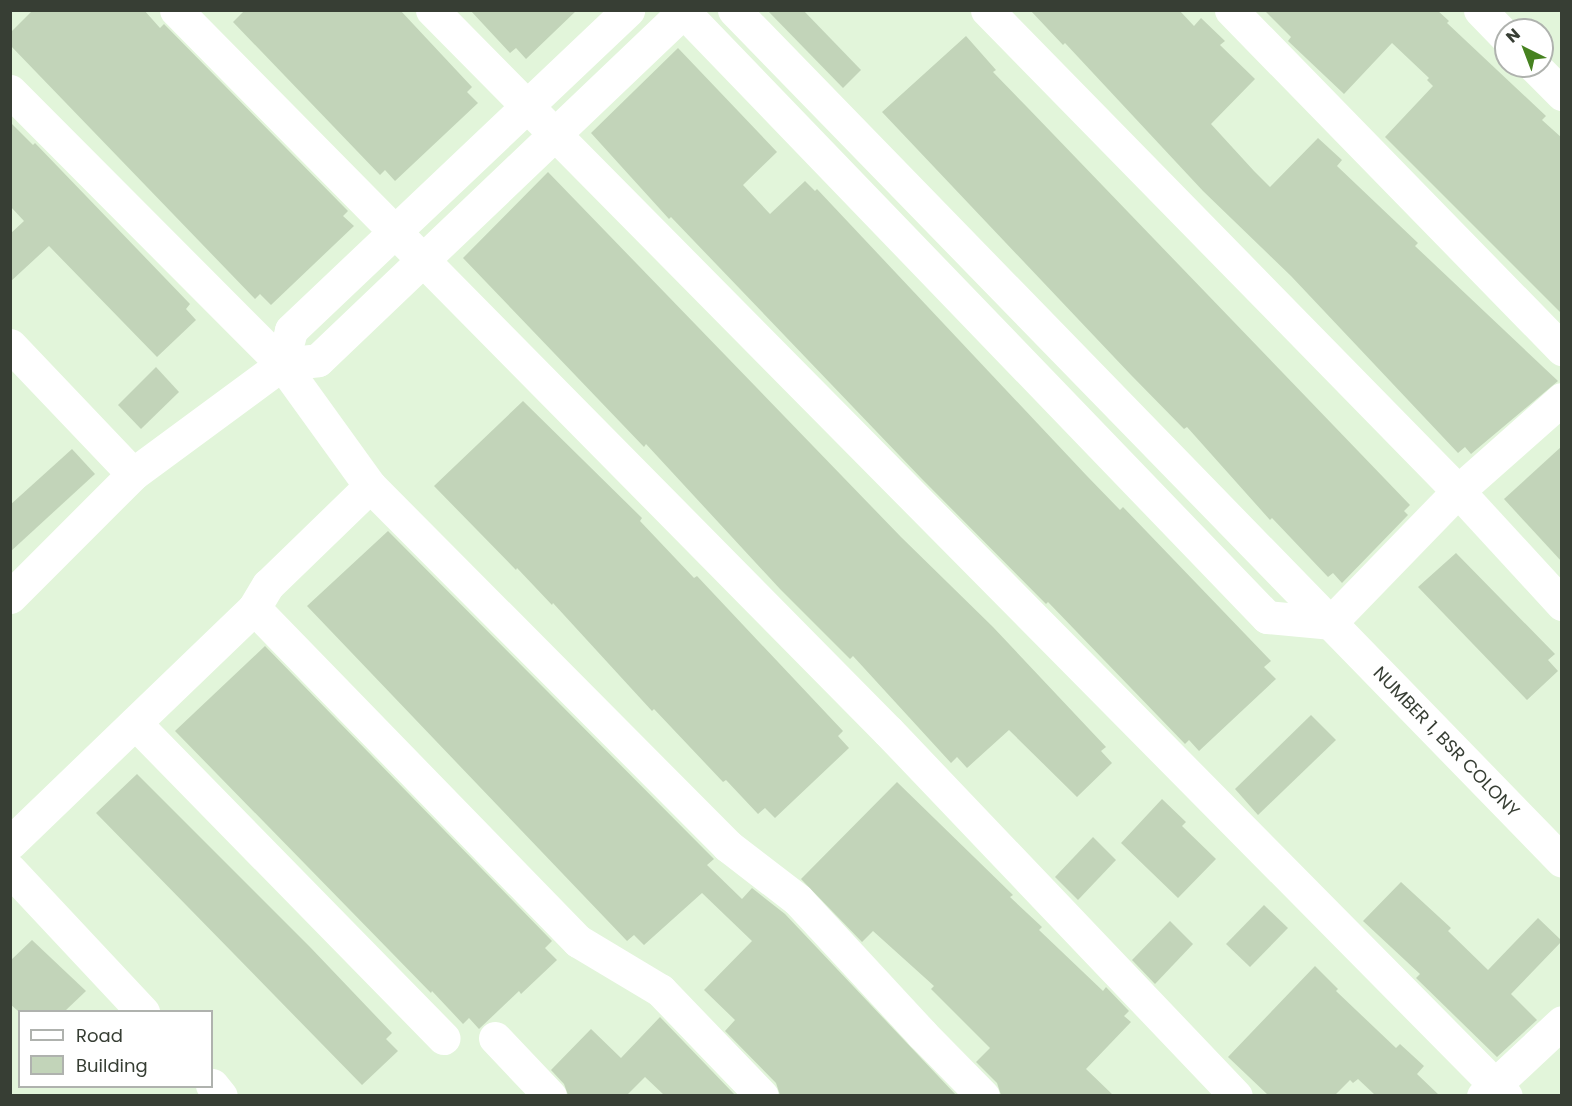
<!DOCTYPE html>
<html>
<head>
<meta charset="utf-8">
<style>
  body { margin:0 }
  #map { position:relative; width:1572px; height:1106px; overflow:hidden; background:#e2f5da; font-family:Poppins,sans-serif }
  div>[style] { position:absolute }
  .building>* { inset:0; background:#c2d4b9 }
  .minor>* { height:33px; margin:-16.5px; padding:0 16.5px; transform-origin:16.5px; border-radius:16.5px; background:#fff }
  span { translate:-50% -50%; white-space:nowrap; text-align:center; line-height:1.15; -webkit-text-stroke:6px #fff; paint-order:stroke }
  .street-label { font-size:18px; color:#373e34 }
  .frame { position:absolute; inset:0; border:12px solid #373e34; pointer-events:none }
  .legend { position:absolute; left:18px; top:1010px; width:195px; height:78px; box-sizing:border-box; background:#fff; border:2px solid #afb2ae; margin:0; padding:8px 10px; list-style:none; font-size:18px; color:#373e34 }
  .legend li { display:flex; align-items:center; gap:12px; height:30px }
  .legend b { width:30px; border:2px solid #afb2ae }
  .north { position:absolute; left:1494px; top:18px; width:60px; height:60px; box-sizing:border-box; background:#fff; border:2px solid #afb2ae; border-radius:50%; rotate:318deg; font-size:16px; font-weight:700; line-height:24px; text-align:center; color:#373e34 }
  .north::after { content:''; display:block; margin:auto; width:21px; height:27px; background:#468220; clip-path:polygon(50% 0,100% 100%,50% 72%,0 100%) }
</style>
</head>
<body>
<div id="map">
  <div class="building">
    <div style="clip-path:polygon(33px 10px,144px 10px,160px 28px,164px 24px,348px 211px,343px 216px,354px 226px,271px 305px,260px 294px,255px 299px,10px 45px,10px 33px)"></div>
    <div style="clip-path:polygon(245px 10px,400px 10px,472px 87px,467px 92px,478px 103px,395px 181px,385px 170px,380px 175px,233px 22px)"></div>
    <div style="clip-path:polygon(470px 10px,577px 10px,526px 59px,516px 48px,510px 53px)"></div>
    <div style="clip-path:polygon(767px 10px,803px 10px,861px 70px,843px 88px)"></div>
    <div style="clip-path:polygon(1030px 10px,1179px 10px,1194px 26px,1201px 18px,1225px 41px,1220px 45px,1255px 79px,1211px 124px,1254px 171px,1270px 187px,1318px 138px,1342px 160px,1337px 166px,1418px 243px,1415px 246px,1558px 381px,1471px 454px,1465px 447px,1458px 453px,1291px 276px,1203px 191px,1065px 43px,1063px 45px)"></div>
    <div style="clip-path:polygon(1264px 10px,1437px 10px,1449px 21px,1447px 23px,1546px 116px,1542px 120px,1562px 138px,1562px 314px,1385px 137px,1433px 86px,1427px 80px,1429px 78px,1392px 43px,1344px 94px,1288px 41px,1291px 37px)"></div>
    <div style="clip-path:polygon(966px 36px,996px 70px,993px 72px,1027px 107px,1410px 505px,1404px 511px,1408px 515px,1342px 583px,1333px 573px,1328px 577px,1272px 518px,1270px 520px,1187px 427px,1184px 429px,1131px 375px,882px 112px)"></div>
    <div style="clip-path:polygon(678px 48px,777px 152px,743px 185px,770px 214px,805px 181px,815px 191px,817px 189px,1087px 476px,1120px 510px,1123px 507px,1271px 661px,1264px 667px,1276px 679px,1199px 751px,1189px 740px,1185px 744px,1048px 602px,1046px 604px,921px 478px,671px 217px,669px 219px,591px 133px)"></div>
    <div style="clip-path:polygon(10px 122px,33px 145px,35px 143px,190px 304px,186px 309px,196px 320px,157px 357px,49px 246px,10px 282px,10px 234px,24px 221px,10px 206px)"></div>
    <div style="clip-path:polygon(548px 172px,901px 537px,993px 627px,1106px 747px,1101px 751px,1112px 763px,1077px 797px,1009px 730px,967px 768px,957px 757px,951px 763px,853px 656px,850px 659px,780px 589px,646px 444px,644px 447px,463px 258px)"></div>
    <div style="clip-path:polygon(156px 367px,179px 392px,141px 429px,118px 405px)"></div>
    <div style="clip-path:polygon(523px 401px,642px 518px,640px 521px,694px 578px,697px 576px,843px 731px,838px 736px,849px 748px,775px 818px,765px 808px,758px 814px,726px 780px,723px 782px,654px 709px,652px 711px,553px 603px,552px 605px,517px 568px,516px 570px,434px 486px)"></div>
    <div style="clip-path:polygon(1562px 446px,1562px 562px,1504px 499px)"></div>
    <div style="clip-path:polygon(72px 449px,95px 474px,10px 552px,10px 505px)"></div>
    <div style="clip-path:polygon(388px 531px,714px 859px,707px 865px,742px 899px,752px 888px,785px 914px,956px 1095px,780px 1095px,776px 1083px,725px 1031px,735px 1020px,704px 990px,752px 941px,702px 893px,644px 945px,634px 935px,627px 941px,307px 606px)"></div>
    <div style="clip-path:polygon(1456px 553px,1555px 654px,1548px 660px,1558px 671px,1527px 700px,1418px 587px)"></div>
    <div style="clip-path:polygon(265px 646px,552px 941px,545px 948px,557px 960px,521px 994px,519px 991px,479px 1029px,469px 1018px,463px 1024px,432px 991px,431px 993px,175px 731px)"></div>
    <div style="clip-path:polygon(1311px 715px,1336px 740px,1258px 815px,1235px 789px)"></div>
    <div style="clip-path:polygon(137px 774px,310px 947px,392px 1033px,386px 1039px,398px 1051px,362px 1085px,96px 813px)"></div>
    <div style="clip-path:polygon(897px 782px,1013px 895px,1010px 897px,1042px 927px,1039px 930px,1103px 991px,1106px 987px,1129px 1011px,1124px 1016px,1131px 1022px,1086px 1069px,1113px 1095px,1001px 1095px,997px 1083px,976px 1062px,990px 1048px,931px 989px,934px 986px,873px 931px,862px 942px,801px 879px)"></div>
    <div style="clip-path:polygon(1162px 799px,1186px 822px,1182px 826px,1216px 859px,1178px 898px,1121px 843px)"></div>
    <div style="clip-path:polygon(1093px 837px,1116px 860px,1078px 900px,1055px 877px)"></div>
    <div style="clip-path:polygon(1401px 882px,1451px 928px,1448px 931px,1488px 970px,1538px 918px,1562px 941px,1511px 994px,1537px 1020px,1497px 1057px,1416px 978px,1420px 974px,1363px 921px)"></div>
    <div style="clip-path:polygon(1264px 905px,1288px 928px,1250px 967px,1226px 944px)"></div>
    <div style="clip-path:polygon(1170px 921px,1193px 944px,1155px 984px,1132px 960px)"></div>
    <div style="clip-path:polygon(32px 940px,86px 991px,65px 1011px,18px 1011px,10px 1004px,10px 961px)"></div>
    <div style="clip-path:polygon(1315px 966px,1338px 989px,1336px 991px,1396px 1048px,1400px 1044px,1424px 1066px,1417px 1074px,1439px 1095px,1375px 1095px,1358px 1079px,1353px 1083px,1350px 1080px,1335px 1095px,1268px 1095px,1228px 1057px)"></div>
    <div style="clip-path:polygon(660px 1017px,735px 1095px,664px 1095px,645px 1077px,627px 1095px,568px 1095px,564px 1084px,551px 1070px,591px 1029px,621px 1058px)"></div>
  </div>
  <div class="minor">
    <div style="left:176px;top:10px;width:1013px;rotate:45.36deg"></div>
    <div style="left:888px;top:731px;width:504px;rotate:46.37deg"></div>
    <div style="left:432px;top:10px;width:1527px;rotate:45.32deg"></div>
    <div style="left:682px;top:10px;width:843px;rotate:46.06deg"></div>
    <div style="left:1267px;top:617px;width:63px;rotate:5.4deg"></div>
    <div style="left:734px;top:10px;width:1187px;rotate:45.78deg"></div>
    <div style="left:987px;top:10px;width:673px;rotate:45.6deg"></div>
    <div style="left:1458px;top:491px;width:154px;rotate:47.4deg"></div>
    <div style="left:1231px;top:10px;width:474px;rotate:45.7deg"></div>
    <div style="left:1480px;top:10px;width:37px;rotate:46deg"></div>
    <div style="left:1534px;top:66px;width:40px;rotate:45deg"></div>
    <div style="left:10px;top:91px;width:385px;rotate:45.1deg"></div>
    <div style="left:282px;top:364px;width:150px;rotate:54.2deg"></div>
    <div style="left:370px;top:486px;width:508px;rotate:45.16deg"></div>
    <div style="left:728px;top:846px;width:88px;rotate:37.6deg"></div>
    <div style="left:798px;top:900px;width:183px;rotate:47.2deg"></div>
    <div style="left:922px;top:1034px;width:87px;rotate:45.5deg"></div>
    <div style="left:10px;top:345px;width:178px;rotate:46.4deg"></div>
    <div style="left:282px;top:364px;width:35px;rotate:-75deg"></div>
    <div style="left:291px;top:330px;width:465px;rotate:-43.5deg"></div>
    <div style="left:10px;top:597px;width:174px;rotate:-45deg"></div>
    <div style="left:133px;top:474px;width:185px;rotate:-36.4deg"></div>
    <div style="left:282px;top:364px;width:36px;rotate:-6deg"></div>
    <div style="left:318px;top:360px;width:507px;rotate:-43.64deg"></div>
    <div style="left:254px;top:608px;width:465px;rotate:45.8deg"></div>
    <div style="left:578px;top:941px;width:96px;rotate:30.9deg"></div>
    <div style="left:660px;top:990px;width:147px;rotate:46.1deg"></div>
    <div style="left:1330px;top:623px;width:184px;rotate:-45.9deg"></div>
    <div style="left:1458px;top:491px;width:139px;rotate:-41.5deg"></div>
    <div style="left:135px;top:723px;width:441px;rotate:45.6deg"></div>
    <div style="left:10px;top:843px;width:339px;rotate:-43.9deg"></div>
    <div style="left:254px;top:608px;width:27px;rotate:-59deg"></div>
    <div style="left:268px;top:585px;width:142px;rotate:-44.1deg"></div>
    <div style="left:10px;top:870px;width:195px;rotate:46.9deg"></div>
    <div style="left:495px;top:1038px;width:80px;rotate:46.5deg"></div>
    <div style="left:212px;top:1085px;width:14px;rotate:51deg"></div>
    <div style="left:1483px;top:1096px;width:108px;rotate:-43.1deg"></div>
  </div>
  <div class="street-label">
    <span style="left:1446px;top:742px;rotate:46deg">NUMBER 1, BSR COLONY</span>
  </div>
  <div class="frame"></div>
  <ul class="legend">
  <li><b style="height:8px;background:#fff"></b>Road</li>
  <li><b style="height:16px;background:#c2d4b9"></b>Building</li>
  </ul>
  <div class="north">N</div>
</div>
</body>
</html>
